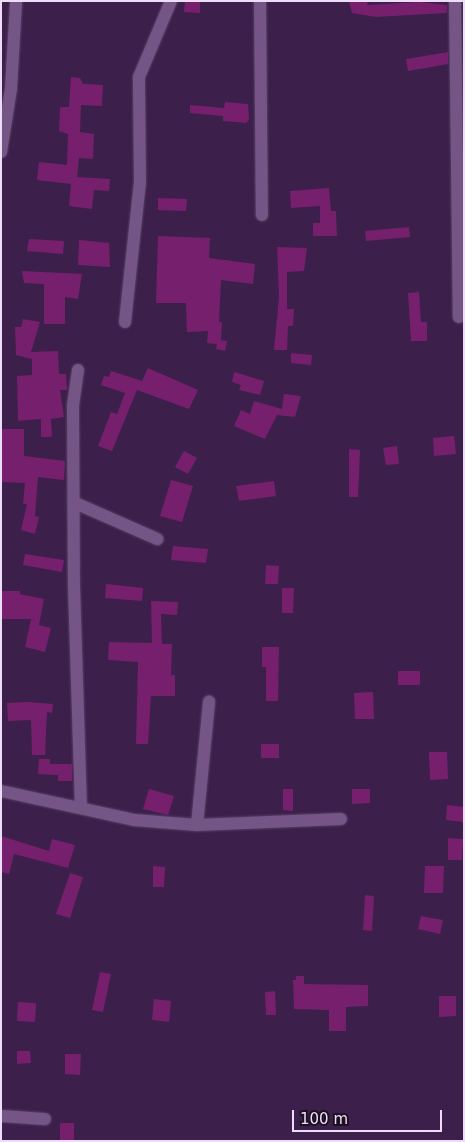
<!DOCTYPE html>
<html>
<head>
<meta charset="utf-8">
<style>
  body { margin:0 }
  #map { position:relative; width:465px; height:1142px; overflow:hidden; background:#3c204b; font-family:"DejaVu Sans",sans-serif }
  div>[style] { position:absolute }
  .building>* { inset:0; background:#761f6d }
  .roads { filter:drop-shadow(0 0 1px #583e64) drop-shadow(0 0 1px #583e64) }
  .minor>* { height:12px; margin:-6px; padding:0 6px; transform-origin:6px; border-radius:6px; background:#745585 }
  span { translate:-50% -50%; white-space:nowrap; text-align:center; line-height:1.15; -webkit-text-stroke:5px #1d1023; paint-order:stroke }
  .frame { position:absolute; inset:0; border:2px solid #eeddf9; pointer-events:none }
  .scale { position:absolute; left:292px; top:1110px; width:150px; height:22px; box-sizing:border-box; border:2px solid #eeddf9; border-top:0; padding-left:6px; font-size:15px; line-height:18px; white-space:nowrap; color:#eeddf9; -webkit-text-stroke:4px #1d1023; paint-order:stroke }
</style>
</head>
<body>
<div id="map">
  <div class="building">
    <div style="clip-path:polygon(185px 1px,200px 1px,200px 13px,184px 12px)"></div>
    <div style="clip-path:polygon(349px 1px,368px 1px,367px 5px,420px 2px,447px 5px,447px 11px,446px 13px,376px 17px,352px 13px)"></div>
    <div style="clip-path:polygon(448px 52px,448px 64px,408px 71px,406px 59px)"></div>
    <div style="clip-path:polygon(71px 77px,80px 78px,83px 84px,103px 85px,102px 106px,81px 105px,80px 132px,94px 134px,93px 159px,79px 158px,77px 177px,110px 179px,109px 191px,94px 190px,92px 209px,69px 206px,71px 184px,37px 180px,39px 162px,67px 165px,68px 134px,59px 131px,60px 107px,69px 107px)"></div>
    <div style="clip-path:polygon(225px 102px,248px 104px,249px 120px,246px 123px,223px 121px,223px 116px,190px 113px,190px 105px,224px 108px)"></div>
    <div style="clip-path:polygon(329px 188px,331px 211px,336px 211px,337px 236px,313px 236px,313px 223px,320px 223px,320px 206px,291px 208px,290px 191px)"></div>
    <div style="clip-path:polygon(158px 198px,187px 199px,186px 211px,158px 210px)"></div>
    <div style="clip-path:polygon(409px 227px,410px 237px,366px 241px,365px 231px)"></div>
    <div style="clip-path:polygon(158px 236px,210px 238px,209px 258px,255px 264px,253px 284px,221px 280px,219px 322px,222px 322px,221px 340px,227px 341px,225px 351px,216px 349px,217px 344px,207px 343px,208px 331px,187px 332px,186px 303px,156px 303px)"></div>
    <div style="clip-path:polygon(29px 239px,64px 241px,63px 254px,27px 251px)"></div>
    <div style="clip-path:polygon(79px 240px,109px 243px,110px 267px,78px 265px)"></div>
    <div style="clip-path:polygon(277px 247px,307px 248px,304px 271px,287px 272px,287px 309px,294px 309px,293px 326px,288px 326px,287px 350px,274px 350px,279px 297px)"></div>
    <div style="clip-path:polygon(22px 271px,82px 274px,78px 299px,65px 297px,65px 324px,44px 324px,44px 284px,24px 283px)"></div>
    <div style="clip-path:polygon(419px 292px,421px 322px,427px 322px,427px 341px,411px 341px,408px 293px)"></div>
    <div style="clip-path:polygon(23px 319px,40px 322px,31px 352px,58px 351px,59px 374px,66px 374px,67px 390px,60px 390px,64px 417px,51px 419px,52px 437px,41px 437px,41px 419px,18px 421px,17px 376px,32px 375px,32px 359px,16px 355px,15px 327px,21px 327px)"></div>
    <div style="clip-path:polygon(291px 353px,312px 355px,311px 365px,291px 363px)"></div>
    <div style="clip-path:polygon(148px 368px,198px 390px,189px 409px,137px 390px,112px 451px,98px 446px,111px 412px,117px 414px,125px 393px,101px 385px,104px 376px,109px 377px,111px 371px,142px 381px)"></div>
    <div style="clip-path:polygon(234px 372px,264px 381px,260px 395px,239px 390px,241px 385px,232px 382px)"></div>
    <div style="clip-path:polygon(284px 394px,301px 396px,295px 417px,277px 415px,265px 439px,234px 426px,241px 410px,250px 414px,254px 401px,282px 409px)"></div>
    <div style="clip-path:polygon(1px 429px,24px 429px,24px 456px,65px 461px,64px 480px,38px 477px,35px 516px,39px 517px,35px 534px,21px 530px,27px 504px,23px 504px,25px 483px,1px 482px)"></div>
    <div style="clip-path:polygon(454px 436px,456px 454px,434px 456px,433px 438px)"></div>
    <div style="clip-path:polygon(397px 446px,399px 464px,386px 465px,383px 448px)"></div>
    <div style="clip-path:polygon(349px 449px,360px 450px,358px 497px,349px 497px)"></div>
    <div style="clip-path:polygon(184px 451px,197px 458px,188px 474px,175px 467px)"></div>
    <div style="clip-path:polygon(171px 480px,193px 486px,182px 522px,160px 516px)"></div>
    <div style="clip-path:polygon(274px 481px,276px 496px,239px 501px,236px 486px)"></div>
    <div style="clip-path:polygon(173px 546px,208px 549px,206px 563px,171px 560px)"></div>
    <div style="clip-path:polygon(25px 554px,64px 560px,62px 572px,23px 565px)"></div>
    <div style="clip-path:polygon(266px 565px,279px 566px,278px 584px,265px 584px)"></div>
    <div style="clip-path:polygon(106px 584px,143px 588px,142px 601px,105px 598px)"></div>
    <div style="clip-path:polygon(282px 588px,294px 588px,293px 613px,282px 613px)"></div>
    <div style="clip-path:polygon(1px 591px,20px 591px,20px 594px,44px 599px,39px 625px,51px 628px,45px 652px,25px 647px,31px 619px,1px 619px)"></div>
    <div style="clip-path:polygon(151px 601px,178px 602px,177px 615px,161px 614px,162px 644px,172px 644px,171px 675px,175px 675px,175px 696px,151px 696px,148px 744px,136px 744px,138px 662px,108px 660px,109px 642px,152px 643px)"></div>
    <div style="clip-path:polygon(262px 647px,279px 647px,278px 701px,266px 701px,266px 667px,262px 667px)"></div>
    <div style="clip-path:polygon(398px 671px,420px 671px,420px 685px,398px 685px)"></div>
    <div style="clip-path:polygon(373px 692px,374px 719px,355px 719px,354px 693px)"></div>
    <div style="clip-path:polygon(27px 702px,53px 704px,52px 713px,47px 712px,45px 755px,32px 755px,31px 720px,8px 721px,7px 703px)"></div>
    <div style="clip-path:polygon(261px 744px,279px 744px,279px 758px,261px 758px)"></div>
    <div style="clip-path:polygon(429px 752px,447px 752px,448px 779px,430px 780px)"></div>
    <div style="clip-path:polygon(39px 759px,50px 759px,50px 764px,72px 764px,72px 781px,58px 781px,58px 775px,38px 774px)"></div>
    <div style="clip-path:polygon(149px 789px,174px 796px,168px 815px,143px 809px)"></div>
    <div style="clip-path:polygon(283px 789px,293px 789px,293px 811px,283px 810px)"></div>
    <div style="clip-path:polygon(352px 789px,370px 789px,370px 803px,352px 804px)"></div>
    <div style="clip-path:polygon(447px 805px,464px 807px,464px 822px,446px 820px)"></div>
    <div style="clip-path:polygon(1px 836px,49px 851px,52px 839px,75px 845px,68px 868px,14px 854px,9px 874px,1px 872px)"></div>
    <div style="clip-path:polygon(448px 838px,463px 839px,462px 860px,448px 860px)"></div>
    <div style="clip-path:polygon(153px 866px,165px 867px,164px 887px,153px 887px)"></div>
    <div style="clip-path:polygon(425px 866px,444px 866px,443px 893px,424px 893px)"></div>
    <div style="clip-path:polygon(70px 873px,83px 877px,70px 918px,56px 914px)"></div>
    <div style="clip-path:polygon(365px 895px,374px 896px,372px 931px,363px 930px)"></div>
    <div style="clip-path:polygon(421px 916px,443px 920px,440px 934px,418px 929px)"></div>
    <div style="clip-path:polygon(100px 972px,111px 974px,103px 1012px,92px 1010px)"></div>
    <div style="clip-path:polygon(296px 976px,304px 976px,304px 984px,368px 985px,368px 1006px,346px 1007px,346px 1031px,329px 1031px,329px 1010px,294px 1009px,293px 980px,296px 980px)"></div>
    <div style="clip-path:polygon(275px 991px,276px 1015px,266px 1015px,265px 992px)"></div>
    <div style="clip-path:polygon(439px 996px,456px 996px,456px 1016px,439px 1017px)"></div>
    <div style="clip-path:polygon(154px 999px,171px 1001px,169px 1022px,152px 1020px)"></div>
    <div style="clip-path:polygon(18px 1002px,36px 1003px,35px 1022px,17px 1021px)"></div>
    <div style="clip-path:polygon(17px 1051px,30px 1051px,31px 1063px,17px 1064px)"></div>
    <div style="clip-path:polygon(65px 1054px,81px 1054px,80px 1075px,65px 1074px)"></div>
    <div style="clip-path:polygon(60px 1123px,74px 1123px,74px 1141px,60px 1141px)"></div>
  </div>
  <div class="roads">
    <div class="minor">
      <div style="left:260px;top:1px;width:214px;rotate:89.5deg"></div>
      <div style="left:455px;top:1px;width:316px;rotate:89.3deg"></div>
      <div style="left:1px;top:152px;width:64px;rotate:-81deg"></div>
      <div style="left:11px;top:89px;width:88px;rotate:-86.7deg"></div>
      <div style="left:125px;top:322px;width:142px;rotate:-83.9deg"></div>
      <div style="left:140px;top:181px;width:104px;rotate:-90.6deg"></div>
      <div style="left:139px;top:77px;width:82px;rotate:-67.2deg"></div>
      <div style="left:78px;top:370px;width:37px;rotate:98deg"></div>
      <div style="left:73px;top:407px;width:179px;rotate:89.7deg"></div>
      <div style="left:74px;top:586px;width:222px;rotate:88.2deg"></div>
      <div style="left:75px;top:503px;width:90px;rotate:23.7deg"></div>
      <div style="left:1px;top:791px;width:136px;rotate:12.3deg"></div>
      <div style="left:134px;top:820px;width:63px;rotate:4.5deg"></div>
      <div style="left:197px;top:825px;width:144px;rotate:-2.4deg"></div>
      <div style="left:197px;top:825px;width:124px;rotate:-84.4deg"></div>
      <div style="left:1px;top:1116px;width:44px;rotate:3.9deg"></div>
    </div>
  </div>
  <div class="frame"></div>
  <div class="scale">100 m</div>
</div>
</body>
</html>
